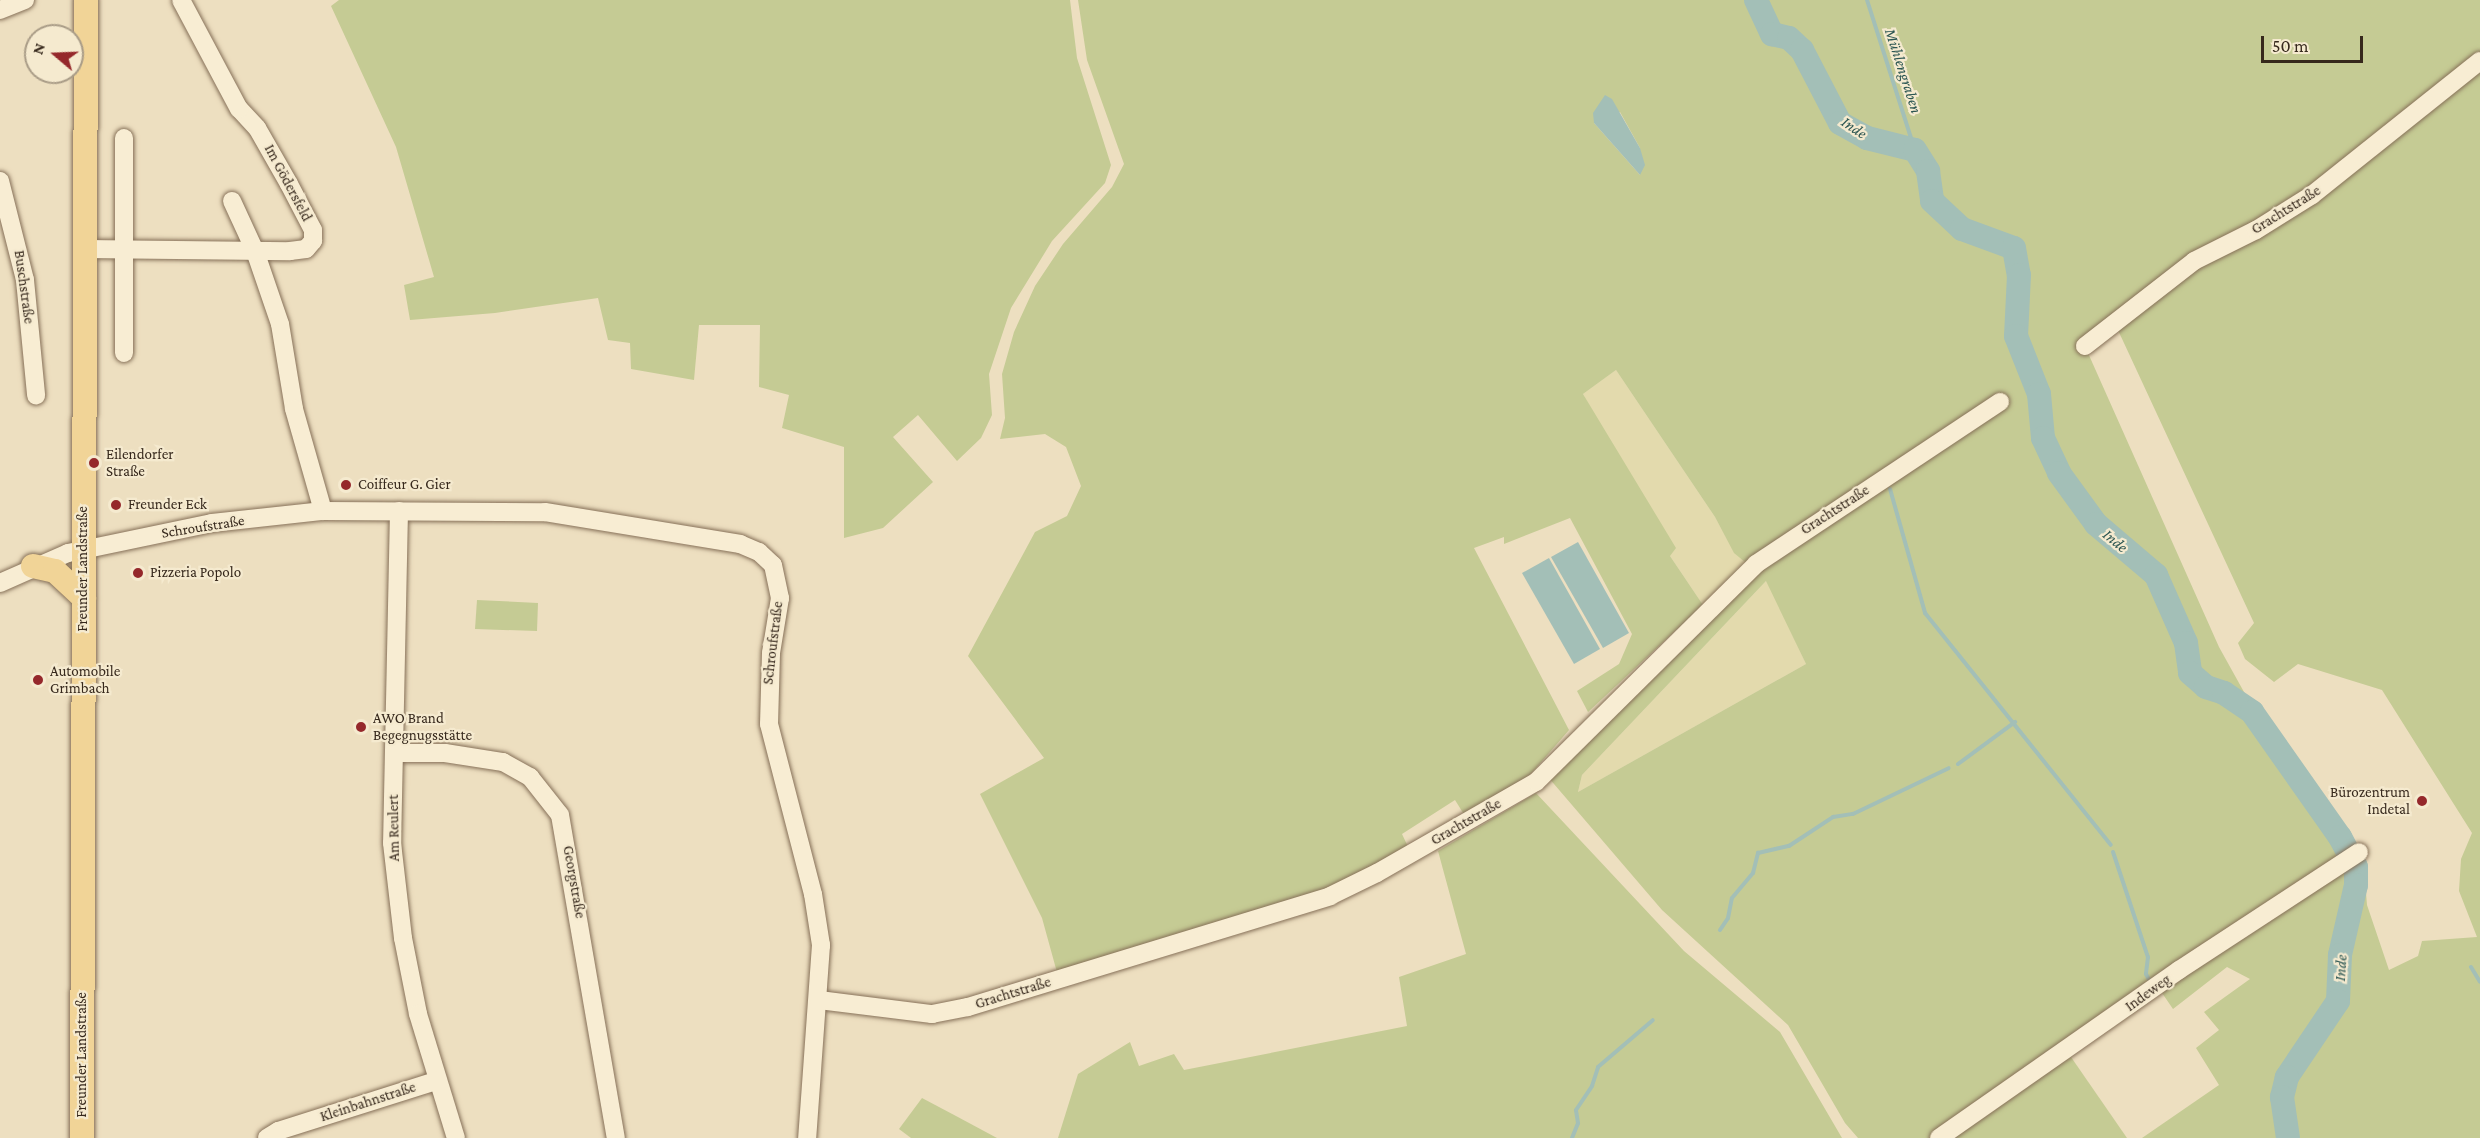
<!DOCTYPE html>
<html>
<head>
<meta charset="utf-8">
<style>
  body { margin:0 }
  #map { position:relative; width:2480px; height:1138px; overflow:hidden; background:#eddfc0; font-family:"Crimson Pro",serif }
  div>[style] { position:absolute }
  .farmland>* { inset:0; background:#e3daad }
  .green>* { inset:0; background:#c5cb94 }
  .water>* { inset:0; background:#a3bfb7 }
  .stream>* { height:4px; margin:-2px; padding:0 2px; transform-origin:2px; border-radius:2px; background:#a3bfb7 }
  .river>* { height:24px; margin:-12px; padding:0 12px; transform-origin:12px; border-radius:12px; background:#a3bfb7 }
  .roads { filter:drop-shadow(0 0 2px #867058) drop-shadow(0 0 2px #867058) }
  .minor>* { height:18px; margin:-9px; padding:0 9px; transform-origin:9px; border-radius:9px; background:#f8edd3 }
  .major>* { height:24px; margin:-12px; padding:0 12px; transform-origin:12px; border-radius:12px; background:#f1d497 }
  .dots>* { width:16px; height:16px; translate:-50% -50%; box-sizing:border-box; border:3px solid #f5eacf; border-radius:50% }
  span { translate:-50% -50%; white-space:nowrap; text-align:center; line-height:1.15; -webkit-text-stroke:4.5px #f5eacf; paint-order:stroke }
  .street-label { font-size:15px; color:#36281c }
  .poi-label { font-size:15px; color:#36281c }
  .left { translate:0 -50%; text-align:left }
  .right { translate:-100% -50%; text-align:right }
  .water-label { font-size:16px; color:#2c5652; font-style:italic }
  .north { position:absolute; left:24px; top:24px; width:60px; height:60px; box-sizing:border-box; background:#f5eacf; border:2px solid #a99c87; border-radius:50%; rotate:289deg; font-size:16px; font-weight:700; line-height:24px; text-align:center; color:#36281c }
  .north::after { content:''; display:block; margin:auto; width:21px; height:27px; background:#95282b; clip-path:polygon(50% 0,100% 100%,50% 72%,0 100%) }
  .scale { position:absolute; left:2261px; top:36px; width:102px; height:27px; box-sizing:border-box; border:3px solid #36281c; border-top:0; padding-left:8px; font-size:18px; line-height:21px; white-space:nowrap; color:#36281c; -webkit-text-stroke:4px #f5eacf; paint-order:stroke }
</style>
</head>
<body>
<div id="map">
  <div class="farmland">
    <div style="clip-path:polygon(1616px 370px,1715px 517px,1734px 552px,1747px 564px,1703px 605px,1670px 556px,1583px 394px)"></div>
    <div style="clip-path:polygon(1767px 580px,1806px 664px,1578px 792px,1582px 775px)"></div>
  </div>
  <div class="green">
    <div style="clip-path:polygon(339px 0,1070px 0,1077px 58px,1111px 165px,1105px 183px,1052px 241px,1011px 308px,989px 374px,992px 415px,981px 438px,957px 461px,918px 415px,893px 437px,933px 482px,883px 528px,844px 538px,844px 447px,782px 428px,789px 395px,759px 387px,760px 325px,699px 325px,694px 380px,631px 369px,630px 343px,608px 340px,598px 298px,495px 313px,410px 320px,404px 285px,434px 277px,396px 147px,331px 6px)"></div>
    <div style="clip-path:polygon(evenodd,1078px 0,2480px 0,2480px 1138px,2142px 1138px,2219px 1085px,2196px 1048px,2219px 1030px,2204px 1012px,2250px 979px,2227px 967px,2173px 1009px,2160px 990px,1935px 1138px,1858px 1138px,1845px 1123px,1788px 1025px,1662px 910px,1548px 777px,1757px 572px,1734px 553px,1715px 517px,1616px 370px,1583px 394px,1676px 548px,1670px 556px,1703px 605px,1588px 712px,1577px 691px,1619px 664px,1632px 634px,1570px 518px,1504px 544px,1504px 537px,1474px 548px,1569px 730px,1530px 775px,1465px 816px,1455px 800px,1402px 834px,1410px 851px,1329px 893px,1058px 976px,1042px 918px,980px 794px,1044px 758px,968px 656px,1035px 532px,1067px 516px,1081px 486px,1066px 447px,1045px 434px,1000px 439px,1005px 418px,1002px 374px,1014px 332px,1035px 286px,1063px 244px,1112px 187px,1124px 164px,1087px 60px,1078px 0,1620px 112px,1640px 148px,1640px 175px,1594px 123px,1620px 112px,1078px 0,2117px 328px,2254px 623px,2238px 643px,2245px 659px,2274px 682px,2298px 664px,2382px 690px,2472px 833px,2461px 859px,2459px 891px,2477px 937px,2422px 941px,2418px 956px,2389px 970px,2367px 905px,2363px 857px,2266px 714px,2249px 701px,2219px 647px,2088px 353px,2117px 328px,1078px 0,1766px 581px,1806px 664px,1578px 792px,1582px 775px,1766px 581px)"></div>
    <div style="clip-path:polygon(477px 600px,538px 603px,537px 631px,475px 629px)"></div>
    <div style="clip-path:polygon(1536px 793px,1684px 951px,1780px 1032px,1842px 1138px,1058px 1138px,1078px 1074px,1130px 1042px,1139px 1066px,1174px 1054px,1184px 1070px,1407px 1026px,1399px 977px,1466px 954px,1438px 851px)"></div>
    <div style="clip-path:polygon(2071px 1057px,2127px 1138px,1948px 1138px,1949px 1137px)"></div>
    <div style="clip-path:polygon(922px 1098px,956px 1116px,997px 1138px,911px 1138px,899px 1129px)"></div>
  </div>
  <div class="water">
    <div style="clip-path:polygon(1605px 95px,1612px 99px,1640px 148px,1645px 165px,1640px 175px,1594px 123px,1593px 113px)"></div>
    <div style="clip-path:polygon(1578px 542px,1629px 633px,1603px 648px,1551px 557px)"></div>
    <div style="clip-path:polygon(1549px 558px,1600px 649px,1574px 664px,1522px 573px)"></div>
  </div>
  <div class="stream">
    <div style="left:1867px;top:0;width:157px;rotate:72.3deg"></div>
    <div style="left:1890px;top:489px;width:129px;rotate:74.2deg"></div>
    <div style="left:1925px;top:613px;width:297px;rotate:51.3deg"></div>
    <div style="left:1958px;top:764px;width:71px;rotate:-36.4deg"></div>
    <div style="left:2113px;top:852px;width:111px;rotate:71.6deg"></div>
    <div style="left:2148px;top:957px;width:17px;rotate:97deg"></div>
    <div style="left:2146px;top:974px;width:10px;rotate:61deg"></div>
    <div style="left:1720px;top:930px;width:14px;rotate:-56deg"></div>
    <div style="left:1728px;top:918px;width:20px;rotate:-79deg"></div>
    <div style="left:1732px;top:898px;width:33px;rotate:-50deg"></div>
    <div style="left:1753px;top:873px;width:21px;rotate:-76deg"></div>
    <div style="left:1758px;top:853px;width:32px;rotate:-13deg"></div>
    <div style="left:1789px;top:846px;width:53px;rotate:-33.4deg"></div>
    <div style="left:1833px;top:817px;width:20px;rotate:-9deg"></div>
    <div style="left:1853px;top:814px;width:106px;rotate:-25.6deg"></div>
    <div style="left:2471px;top:967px;width:17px;rotate:59deg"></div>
    <div style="left:1572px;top:1138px;width:16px;rotate:-68deg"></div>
    <div style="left:1578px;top:1123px;width:13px;rotate:-99deg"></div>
    <div style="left:1576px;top:1110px;width:29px;rotate:-56deg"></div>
    <div style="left:1592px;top:1086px;width:20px;rotate:-72deg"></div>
    <div style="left:1598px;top:1067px;width:72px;rotate:-40.5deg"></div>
  </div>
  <div class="river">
    <div style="left:1756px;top:0;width:38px;rotate:65deg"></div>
    <div style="left:1772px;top:34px;width:17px;rotate:13deg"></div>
    <div style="left:1789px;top:38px;width:18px;rotate:43deg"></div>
    <div style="left:1802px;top:50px;width:82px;rotate:62.5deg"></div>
    <div style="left:1840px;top:123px;width:31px;rotate:29deg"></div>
    <div style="left:1867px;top:138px;width:49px;rotate:14deg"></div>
    <div style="left:1915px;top:150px;width:25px;rotate:58deg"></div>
    <div style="left:1928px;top:171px;width:30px;rotate:82deg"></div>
    <div style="left:1932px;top:201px;width:41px;rotate:43deg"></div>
    <div style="left:1962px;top:229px;width:55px;rotate:20.1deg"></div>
    <div style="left:2014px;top:248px;width:27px;rotate:80deg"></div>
    <div style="left:2019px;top:275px;width:61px;rotate:92.8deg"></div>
    <div style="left:2016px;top:336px;width:62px;rotate:68.4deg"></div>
    <div style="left:2039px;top:394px;width:44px;rotate:84.8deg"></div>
    <div style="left:2043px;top:438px;width:38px;rotate:65deg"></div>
    <div style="left:2059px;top:473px;width:63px;rotate:54deg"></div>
    <div style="left:2096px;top:524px;width:79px;rotate:40.4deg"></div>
    <div style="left:2156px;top:575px;width:74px;rotate:66.2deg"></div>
    <div style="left:2186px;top:643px;width:30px;rotate:82deg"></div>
    <div style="left:2190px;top:673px;width:21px;rotate:41deg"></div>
    <div style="left:2206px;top:687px;width:19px;rotate:18deg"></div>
    <div style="left:2224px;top:693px;width:34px;rotate:34deg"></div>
    <div style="left:2252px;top:712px;width:153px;rotate:54.9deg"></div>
    <div style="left:2340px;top:837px;width:34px;rotate:62deg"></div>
    <div style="left:2356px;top:867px;width:18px;rotate:90deg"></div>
    <div style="left:2356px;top:885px;width:72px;rotate:102.9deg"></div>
    <div style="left:2340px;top:955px;width:46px;rotate:92.5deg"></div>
    <div style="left:2338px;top:1001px;width:92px;rotate:123.9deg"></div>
    <div style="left:2287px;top:1077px;width:21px;rotate:104deg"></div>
    <div style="left:2282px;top:1097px;width:41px;rotate:81.7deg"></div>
  </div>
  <div class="roads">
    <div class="minor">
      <div style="left:0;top:10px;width:27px;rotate:-22deg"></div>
      <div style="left:0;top:181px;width:102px;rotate:75.8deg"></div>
      <div style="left:25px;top:280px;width:116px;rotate:84.5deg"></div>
      <div style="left:232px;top:201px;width:55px;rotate:65.3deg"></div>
      <div style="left:255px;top:251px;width:77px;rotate:71.1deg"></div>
      <div style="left:280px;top:324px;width:86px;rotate:80.6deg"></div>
      <div style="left:294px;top:409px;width:106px;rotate:74.1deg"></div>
      <div style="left:85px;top:249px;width:205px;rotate:0.6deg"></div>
      <div style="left:290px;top:251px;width:16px;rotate:-7deg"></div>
      <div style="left:306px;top:249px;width:11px;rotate:-49deg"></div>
      <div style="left:313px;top:241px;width:11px;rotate:-90deg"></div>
      <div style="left:313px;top:230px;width:52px;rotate:-117.6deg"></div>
      <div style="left:289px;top:184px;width:64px;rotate:-119.7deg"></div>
      <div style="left:257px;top:128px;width:26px;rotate:-133deg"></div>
      <div style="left:239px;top:109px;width:123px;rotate:-118deg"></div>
      <div style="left:2085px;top:346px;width:138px;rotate:-37.9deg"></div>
      <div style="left:2194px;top:261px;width:69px;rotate:-26.6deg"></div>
      <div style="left:2256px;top:230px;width:66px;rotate:-32deg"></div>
      <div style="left:2312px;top:195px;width:215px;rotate:-38.6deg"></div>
      <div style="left:124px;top:353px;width:215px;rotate:-90deg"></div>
      <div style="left:399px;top:511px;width:332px;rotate:91.2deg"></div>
      <div style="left:392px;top:843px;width:96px;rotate:83.4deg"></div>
      <div style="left:403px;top:938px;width:77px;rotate:78.8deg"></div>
      <div style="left:418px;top:1014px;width:130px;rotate:73deg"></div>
      <div style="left:0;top:583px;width:74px;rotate:-23.8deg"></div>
      <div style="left:68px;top:553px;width:147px;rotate:-11.8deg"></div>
      <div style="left:212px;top:523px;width:112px;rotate:-6.2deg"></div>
      <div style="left:323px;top:511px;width:222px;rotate:0.3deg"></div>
      <div style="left:545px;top:512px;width:198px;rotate:9.3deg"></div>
      <div style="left:740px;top:544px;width:21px;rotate:23deg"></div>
      <div style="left:759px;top:552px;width:19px;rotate:43deg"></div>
      <div style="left:773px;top:565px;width:34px;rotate:78deg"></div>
      <div style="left:780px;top:598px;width:56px;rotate:99.3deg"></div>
      <div style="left:771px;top:653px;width:71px;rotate:91.6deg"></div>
      <div style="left:769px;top:724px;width:176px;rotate:75.5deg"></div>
      <div style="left:813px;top:894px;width:52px;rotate:81.1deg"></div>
      <div style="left:821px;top:945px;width:194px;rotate:94.1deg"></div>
      <div style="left:394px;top:753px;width:51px"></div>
      <div style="left:445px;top:753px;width:59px;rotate:8.8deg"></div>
      <div style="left:503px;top:762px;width:31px;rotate:29deg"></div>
      <div style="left:530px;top:777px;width:48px;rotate:51.7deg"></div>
      <div style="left:560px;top:815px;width:328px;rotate:80.2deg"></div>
      <div style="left:819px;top:1000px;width:114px;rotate:7.1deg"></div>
      <div style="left:932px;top:1014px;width:37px;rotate:-11deg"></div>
      <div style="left:968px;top:1007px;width:379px;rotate:-17deg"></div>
      <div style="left:1330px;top:896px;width:52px;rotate:-26.1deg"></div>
      <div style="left:1377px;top:873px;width:183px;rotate:-29.8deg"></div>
      <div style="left:1536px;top:782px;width:310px;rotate:-44.7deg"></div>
      <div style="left:1756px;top:564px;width:293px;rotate:-33.6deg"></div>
      <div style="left:267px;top:1138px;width:13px;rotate:-32deg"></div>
      <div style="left:278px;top:1131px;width:166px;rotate:-17.6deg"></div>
      <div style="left:1939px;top:1138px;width:293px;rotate:-35deg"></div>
      <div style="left:2179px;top:970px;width:215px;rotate:-33.2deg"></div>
    </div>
    <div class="major">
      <div style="left:33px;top:566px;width:23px;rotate:13deg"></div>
      <div style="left:55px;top:571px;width:40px;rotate:43deg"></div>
      <div style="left:82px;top:1138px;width:1138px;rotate:-89.8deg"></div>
    </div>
  </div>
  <div class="dots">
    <div style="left:94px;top:463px;background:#95282b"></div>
    <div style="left:346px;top:485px;background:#95282b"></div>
    <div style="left:116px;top:505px;background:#95282b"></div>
    <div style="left:138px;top:573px;background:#95282b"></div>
    <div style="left:38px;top:680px;background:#95282b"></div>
    <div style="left:361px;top:727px;background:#95282b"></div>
    <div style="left:2422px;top:801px;background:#95282b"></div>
  </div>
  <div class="street-label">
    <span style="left:288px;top:183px;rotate:62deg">Im Gödersfeld</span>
    <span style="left:2286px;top:210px;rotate:-32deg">Grachtstraße</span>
    <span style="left:24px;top:287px;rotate:82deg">Buschstraße</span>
    <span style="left:1835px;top:510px;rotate:-33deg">Grachtstraße</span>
    <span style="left:203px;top:527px;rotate:-9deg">Schroufstraße</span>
    <span style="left:83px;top:569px;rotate:-90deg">Freunder Landstraße</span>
    <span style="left:773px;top:643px;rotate:-83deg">Schroufstraße</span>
    <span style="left:1466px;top:822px;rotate:-30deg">Grachtstraße</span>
    <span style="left:394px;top:828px;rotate:-91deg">Am Reulert</span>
    <span style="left:574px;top:882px;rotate:80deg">Georgstraße</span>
    <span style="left:1013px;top:993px;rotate:-17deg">Grachtstraße</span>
    <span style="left:2148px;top:993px;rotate:-36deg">Indeweg</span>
    <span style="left:82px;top:1055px;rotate:-90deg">Freunder Landstraße</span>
    <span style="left:368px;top:1102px;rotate:-18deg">Kleinbahnstraße</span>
  </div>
  <div class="poi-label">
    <span class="left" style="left:106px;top:463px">Eilendorfer<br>Straße</span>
    <span class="left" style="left:358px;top:485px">Coiffeur G. Gier</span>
    <span class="left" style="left:128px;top:505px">Freunder Eck</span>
    <span class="left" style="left:150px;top:573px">Pizzeria Popolo</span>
    <span class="left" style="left:50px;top:680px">Automobile<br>Grimbach</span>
    <span class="left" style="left:373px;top:727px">AWO Brand<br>Begegnugsstätte</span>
    <span class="right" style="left:2410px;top:801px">Bürozentrum<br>Indetal</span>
  </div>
  <div class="water-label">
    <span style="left:1903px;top:71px;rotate:72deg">Mühlengraben</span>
    <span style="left:1854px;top:128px;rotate:34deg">Inde</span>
    <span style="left:2115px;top:541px;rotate:40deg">Inde</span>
    <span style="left:2341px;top:968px;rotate:-86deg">Inde</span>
  </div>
  <div class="north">N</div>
  <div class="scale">50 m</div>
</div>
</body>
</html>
